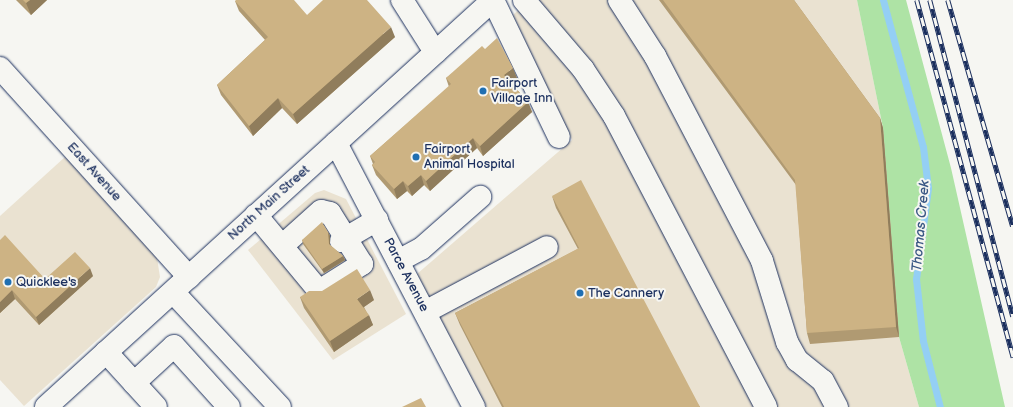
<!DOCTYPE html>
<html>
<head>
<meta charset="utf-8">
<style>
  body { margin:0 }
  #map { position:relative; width:1013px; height:407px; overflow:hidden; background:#f6f6f2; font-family:"Balsamiq Sans",sans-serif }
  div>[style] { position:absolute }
  .built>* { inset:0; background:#eae2d1 }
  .green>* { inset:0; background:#aee3a5 }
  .stream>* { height:7px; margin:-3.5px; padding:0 3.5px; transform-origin:3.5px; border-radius:3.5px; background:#94cff4 }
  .roads { filter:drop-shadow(0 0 1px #1b2f5e) drop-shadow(0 0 1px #1b2f5e) }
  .minor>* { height:22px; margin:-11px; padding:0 11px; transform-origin:11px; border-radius:11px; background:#f6f6f2 }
  .major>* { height:22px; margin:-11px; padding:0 11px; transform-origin:11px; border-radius:11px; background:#f6f6f2 }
  .rail>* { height:4.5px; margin-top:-2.25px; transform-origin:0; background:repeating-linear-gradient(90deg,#f6f6f2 0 9px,#1b2f5e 0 18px); box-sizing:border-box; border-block:1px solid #1b2f5e }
  .wall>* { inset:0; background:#b09a72 }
  .shaded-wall>* { inset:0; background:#907d5c }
  .building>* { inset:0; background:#cdb384 }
  .dots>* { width:11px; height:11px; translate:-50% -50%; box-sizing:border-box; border:2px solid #f6f6f2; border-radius:50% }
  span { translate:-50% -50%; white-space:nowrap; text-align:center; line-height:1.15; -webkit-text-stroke:4px #f6f6f2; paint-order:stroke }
  .poi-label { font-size:13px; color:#1b2f5e }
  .left { translate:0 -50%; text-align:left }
  .street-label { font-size:13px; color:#1b2f5e }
  .water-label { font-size:14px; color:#395784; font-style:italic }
</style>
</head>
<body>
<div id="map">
  <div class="built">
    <div style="clip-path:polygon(529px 0,857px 0,883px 128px,899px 337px,919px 407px,486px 407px,417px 274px,572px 140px,513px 15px)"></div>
    <div style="clip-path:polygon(65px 157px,157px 258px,160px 277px,156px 287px,24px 406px,0 380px,0 216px)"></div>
    <div style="clip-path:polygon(324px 190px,346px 199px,406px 314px,333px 360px,248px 250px,315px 193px)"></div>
  </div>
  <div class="green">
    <div style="clip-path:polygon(857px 0,906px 0,951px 168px,1005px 407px,919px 407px,899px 337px,883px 128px)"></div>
  </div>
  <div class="stream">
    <div style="left:883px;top:0;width:152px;rotate:74.8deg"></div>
    <div style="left:923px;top:147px;width:41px;rotate:83deg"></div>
    <div style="left:928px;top:188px;width:92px;rotate:97.5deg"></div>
    <div style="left:916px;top:279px;width:62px;rotate:83.6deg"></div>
    <div style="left:923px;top:341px;width:68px;rotate:75.6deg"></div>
  </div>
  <div class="roads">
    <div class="minor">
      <div style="left:402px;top:0;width:62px;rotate:57.6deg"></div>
      <div style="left:493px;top:0;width:152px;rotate:64.3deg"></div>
      <div style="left:524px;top:0;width:91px;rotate:49.5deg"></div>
      <div style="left:583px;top:69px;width:56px;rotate:56.6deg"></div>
      <div style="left:614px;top:116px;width:328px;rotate:62.4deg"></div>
      <div style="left:619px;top:0;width:67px;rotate:57.3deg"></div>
      <div style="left:655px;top:56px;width:231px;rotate:62.4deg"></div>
      <div style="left:762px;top:261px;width:85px;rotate:72.8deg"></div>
      <div style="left:787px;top:342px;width:21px;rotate:61deg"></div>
      <div style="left:797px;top:360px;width:33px;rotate:39deg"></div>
      <div style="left:823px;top:381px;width:30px;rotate:62deg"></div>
      <div style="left:0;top:68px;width:282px;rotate:47.9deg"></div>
      <div style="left:336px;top:143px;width:298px;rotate:62.4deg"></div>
      <div style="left:256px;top:215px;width:99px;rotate:50.3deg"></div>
      <div style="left:319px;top:291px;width:51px;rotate:-32.1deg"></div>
      <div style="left:362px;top:264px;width:60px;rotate:-122.1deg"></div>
      <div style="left:330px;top:213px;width:9px;rotate:-167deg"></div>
      <div style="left:321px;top:211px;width:52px;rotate:138.1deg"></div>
      <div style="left:341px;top:241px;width:42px;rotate:-30.3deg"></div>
      <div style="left:398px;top:261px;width:26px;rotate:-28deg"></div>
      <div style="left:421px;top:249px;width:79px;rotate:-41.4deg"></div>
      <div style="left:173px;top:292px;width:157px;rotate:47.1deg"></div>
      <div style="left:425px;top:312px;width:138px;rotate:-28deg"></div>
      <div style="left:106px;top:352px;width:74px;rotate:47.7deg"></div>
      <div style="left:134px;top:383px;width:54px;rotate:-42.8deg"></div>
      <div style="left:174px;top:346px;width:82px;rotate:48deg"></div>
    </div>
    <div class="major">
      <div style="left:46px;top:407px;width:605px;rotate:-42.32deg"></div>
    </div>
  </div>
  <div class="rail">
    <div style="left:917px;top:0;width:370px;rotate:74.9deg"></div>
    <div style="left:930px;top:0;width:327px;rotate:75.3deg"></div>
    <div style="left:948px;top:0;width:235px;rotate:74deg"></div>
  </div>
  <div class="wall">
    <div style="clip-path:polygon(16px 0,47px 0,31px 15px)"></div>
    <div style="clip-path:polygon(659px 0,794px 0,880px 118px,883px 128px,899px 337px,810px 344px,807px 333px,796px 185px)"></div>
    <div style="clip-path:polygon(235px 1px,307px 15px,395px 37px,297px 124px,282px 108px,253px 136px,221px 95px,217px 85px,265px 40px,239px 11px)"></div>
    <div style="clip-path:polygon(485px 49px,517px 78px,511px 83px,528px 102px,532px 112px,483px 156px,477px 148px,430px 191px,424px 185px,412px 196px,407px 191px,397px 199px,376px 175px,372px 165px,373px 164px,370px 156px,449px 87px,446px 78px)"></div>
    <div style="clip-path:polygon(552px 196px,700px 407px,502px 407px,460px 325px,455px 313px,578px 249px,556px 208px)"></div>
    <div style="clip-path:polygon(328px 232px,330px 236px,330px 245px,343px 256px,345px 260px,324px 273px,303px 244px,302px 240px)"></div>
    <div style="clip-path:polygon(0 240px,45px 279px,93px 276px,39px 325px,15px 299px,0 313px)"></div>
    <div style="clip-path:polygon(300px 297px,374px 300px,364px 307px,373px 325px,334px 352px,304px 308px)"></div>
  </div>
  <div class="shaded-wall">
    <div style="clip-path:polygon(30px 0,47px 0,31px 15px,26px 3px)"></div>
    <div style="clip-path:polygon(391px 27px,395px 37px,297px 124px,293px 114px)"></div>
    <div style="clip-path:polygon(513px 68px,517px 78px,508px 85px,504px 75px)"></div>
    <div style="clip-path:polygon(278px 98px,282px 108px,253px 136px,249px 126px)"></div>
    <div style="clip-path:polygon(528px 102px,532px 112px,483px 156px,480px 146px)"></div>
    <div style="clip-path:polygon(880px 118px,883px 128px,899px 337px,896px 327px)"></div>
    <div style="clip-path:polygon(473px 138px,477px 148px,430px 191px,426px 181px)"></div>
    <div style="clip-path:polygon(421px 175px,424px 185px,412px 196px,408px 186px)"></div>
    <div style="clip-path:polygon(403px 181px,407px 191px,397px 199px,394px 189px)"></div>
    <div style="clip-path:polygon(328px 232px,330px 236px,330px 248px,329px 244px)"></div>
    <div style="clip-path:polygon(343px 256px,345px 260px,324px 273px,322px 269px)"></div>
    <div style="clip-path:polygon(90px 268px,93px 276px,39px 325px,36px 317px)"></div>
    <div style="clip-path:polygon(12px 290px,15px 299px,0 313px,0 302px)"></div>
    <div style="clip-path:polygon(370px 290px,374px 300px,361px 309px,357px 299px)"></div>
    <div style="clip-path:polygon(369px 315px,373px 325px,334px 352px,330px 341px)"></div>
  </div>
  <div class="building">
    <div style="clip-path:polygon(23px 0,30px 0,26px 3px)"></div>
    <div style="clip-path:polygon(236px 0,294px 0,307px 15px,323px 0,367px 0,391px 27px,293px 114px,278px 98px,249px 126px,217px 85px,268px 37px,235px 1px)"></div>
    <div style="clip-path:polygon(663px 0,794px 0,880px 118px,896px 327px,807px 333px,795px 180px)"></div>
    <div style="clip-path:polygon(497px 38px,513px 68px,504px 75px,528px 102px,480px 146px,473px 138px,426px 181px,421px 175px,408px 186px,403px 181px,394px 189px,372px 165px,375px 162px,370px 156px,451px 84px,446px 78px,482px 46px,485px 49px)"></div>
    <div style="clip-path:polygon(581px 180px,700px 407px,504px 407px,455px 313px,579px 248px,552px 196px)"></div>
    <div style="clip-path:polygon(322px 222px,328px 232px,329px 244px,343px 256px,322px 269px,302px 240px)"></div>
    <div style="clip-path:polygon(5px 235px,45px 279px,75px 252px,90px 268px,36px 317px,12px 290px,0 302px,0 240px)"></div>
    <div style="clip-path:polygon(357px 269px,370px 290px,357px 299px,369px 315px,330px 341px,300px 297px,309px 291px,322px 291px)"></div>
    <div style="clip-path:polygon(421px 398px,426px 407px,402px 407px)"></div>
  </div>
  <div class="dots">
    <div style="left:483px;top:91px;background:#1f6fb2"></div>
    <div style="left:416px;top:157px;background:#1f6fb2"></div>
    <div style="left:8px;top:282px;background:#1f6fb2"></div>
    <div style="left:580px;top:293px;background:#1f6fb2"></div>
  </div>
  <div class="poi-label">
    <span class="left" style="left:491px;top:91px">Fairport<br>Village Inn</span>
    <span class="left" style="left:424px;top:157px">Fairport<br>Animal Hospital</span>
    <span class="left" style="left:16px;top:282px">Quicklee's</span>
    <span class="left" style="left:588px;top:293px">The Cannery</span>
  </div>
  <div class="street-label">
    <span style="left:94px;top:172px;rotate:48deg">East Avenue</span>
    <span style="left:269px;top:203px;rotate:-42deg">North Main Street</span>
    <span style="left:406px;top:275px;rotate:62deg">Parce Avenue</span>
  </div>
  <div class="water-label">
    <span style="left:921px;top:226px;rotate:-85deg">Thomas Creek</span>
  </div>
</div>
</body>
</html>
